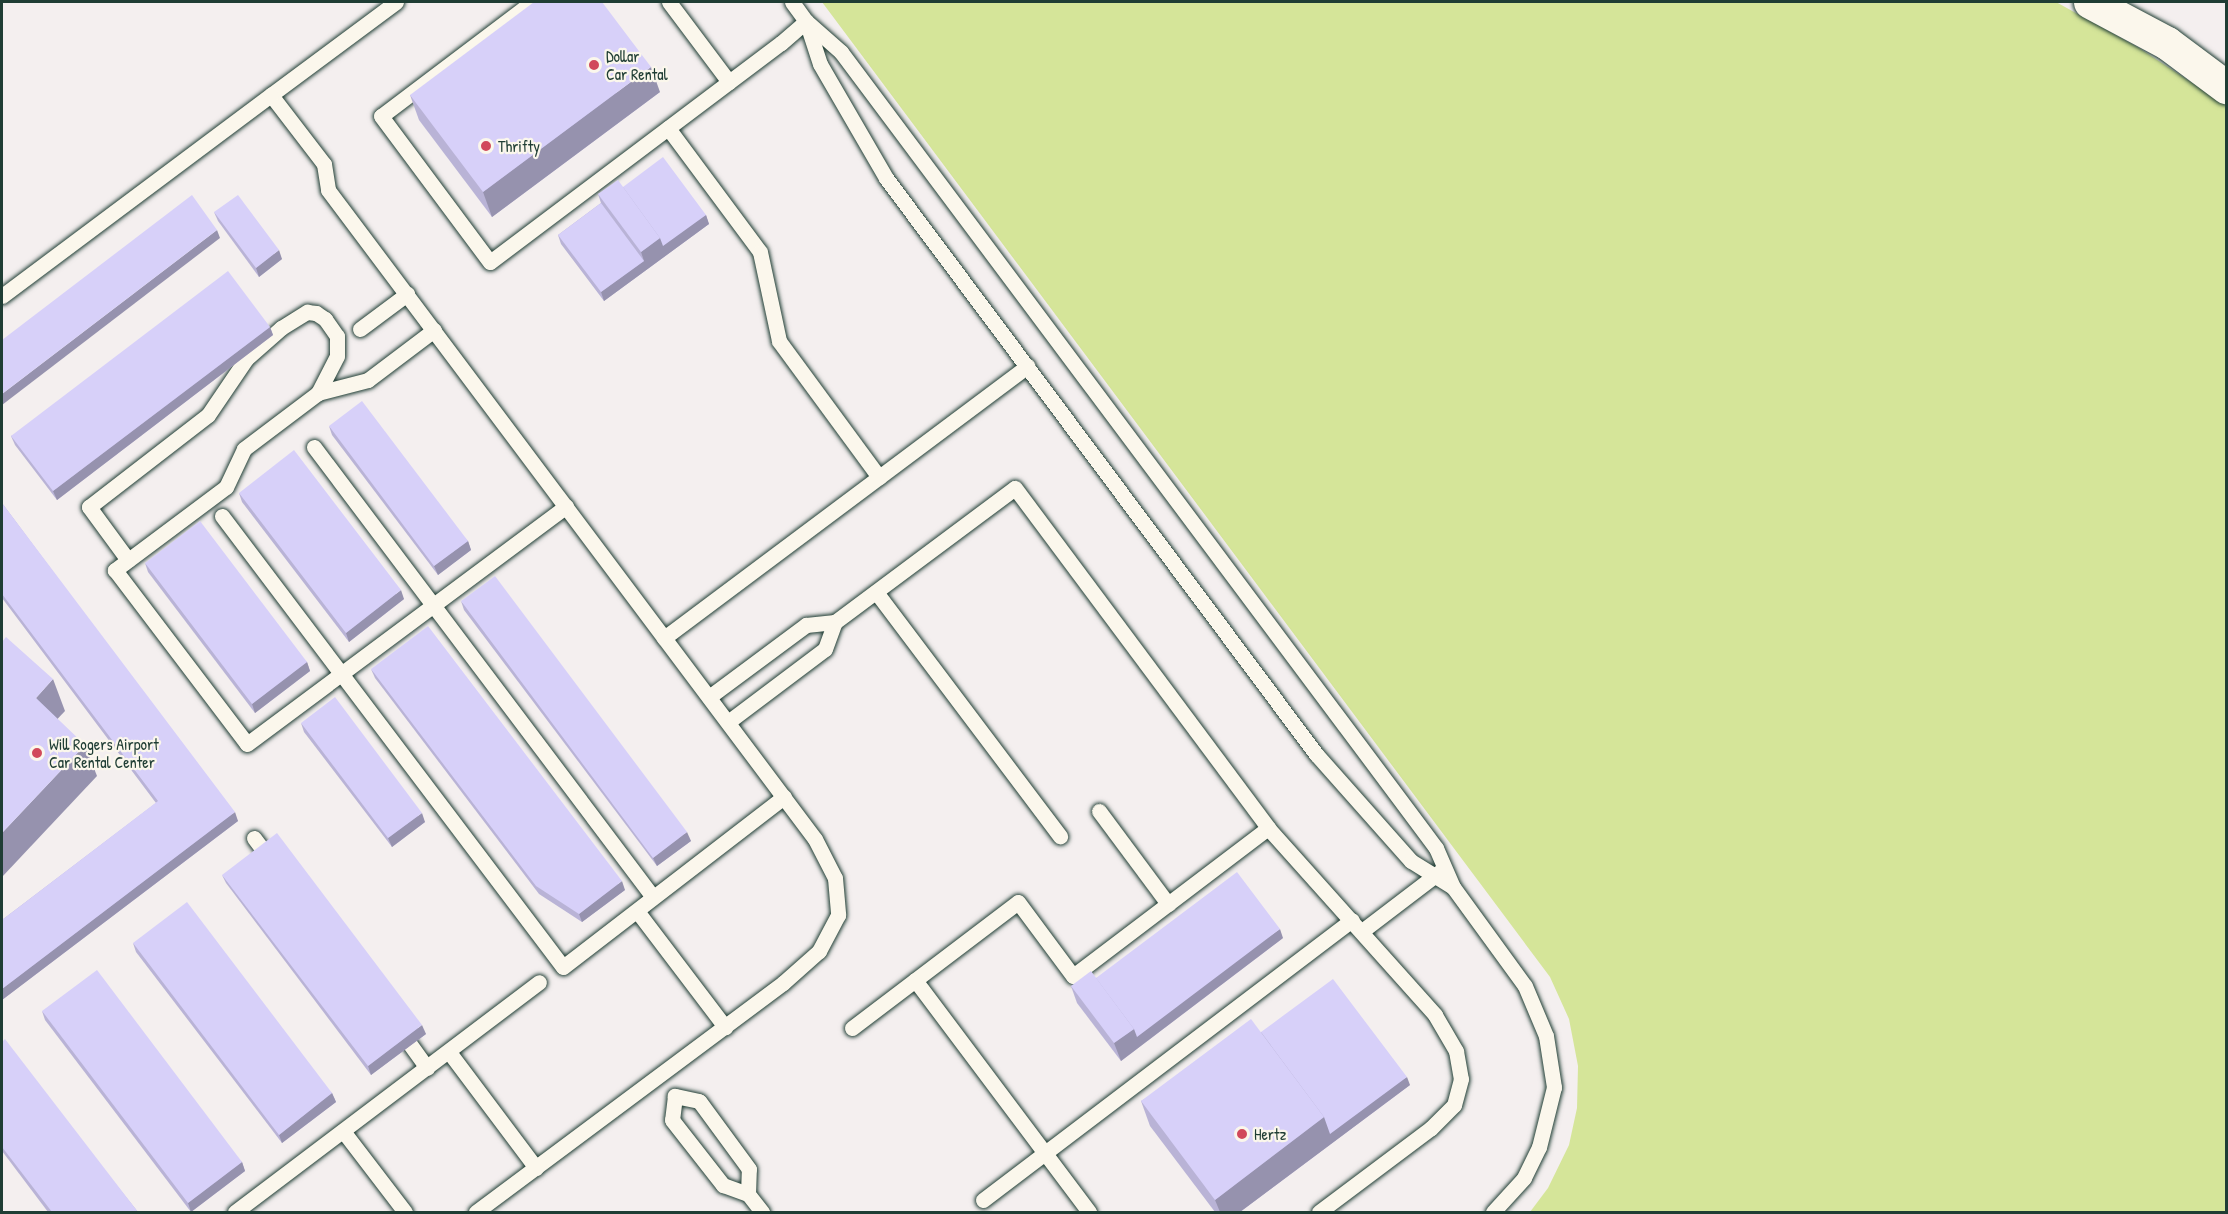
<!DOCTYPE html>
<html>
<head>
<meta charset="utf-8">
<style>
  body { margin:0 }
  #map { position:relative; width:2228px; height:1214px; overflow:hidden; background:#f4efef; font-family:"Patrick Hand",sans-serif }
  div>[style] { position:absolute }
  .green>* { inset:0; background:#d5e599 }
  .roads { filter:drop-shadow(0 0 2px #1f3d34) drop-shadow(0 0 2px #1f3d34) }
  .service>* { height:15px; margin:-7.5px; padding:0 7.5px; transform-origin:7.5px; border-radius:7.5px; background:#fbf7ec }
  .secondary>* { height:33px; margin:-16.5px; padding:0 16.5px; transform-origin:16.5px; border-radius:16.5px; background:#fbf7ec }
  .wall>* { inset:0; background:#b9b3d6 }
  .shaded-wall>* { inset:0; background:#9692ae }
  .building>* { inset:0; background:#d7d0f9 }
  .dots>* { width:16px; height:16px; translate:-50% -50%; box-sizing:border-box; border:3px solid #fbf7ec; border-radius:50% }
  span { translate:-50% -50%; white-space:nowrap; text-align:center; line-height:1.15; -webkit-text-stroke:4.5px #fbf7ec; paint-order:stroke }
  .poi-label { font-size:16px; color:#1f3d34 }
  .left { translate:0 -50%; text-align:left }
  .frame { position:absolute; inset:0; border:3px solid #1f3d34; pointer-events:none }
</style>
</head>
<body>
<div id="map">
  <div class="green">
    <div style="clip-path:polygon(822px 2px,2056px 2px,2139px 48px,2226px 105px,2226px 1212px,1530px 1212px,1548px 1188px,1569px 1145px,1577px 1108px,1578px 1066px,1569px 1019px,1550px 977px)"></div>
  </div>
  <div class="roads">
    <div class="service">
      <div style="left:396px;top:2px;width:156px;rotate:143.4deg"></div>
      <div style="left:271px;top:95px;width:87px;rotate:52.5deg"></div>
      <div style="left:324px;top:164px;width:26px;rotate:81deg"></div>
      <div style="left:328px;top:190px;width:811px;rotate:53.12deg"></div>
      <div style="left:815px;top:839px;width:44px;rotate:62.9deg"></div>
      <div style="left:835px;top:878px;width:37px;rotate:85deg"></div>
      <div style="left:838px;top:915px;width:41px;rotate:117.8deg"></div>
      <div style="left:819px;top:951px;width:48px;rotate:138.4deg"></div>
      <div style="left:783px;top:983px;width:383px;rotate:143.3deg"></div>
      <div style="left:532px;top:2px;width:189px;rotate:142.9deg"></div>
      <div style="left:381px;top:116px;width:182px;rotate:53.3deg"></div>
      <div style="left:490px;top:262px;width:364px;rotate:-37deg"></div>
      <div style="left:781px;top:43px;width:33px;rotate:-41deg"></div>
      <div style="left:806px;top:21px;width:45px;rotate:72deg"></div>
      <div style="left:820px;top:64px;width:132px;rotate:59.9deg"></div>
      <div style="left:886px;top:178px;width:719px;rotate:53.26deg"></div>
      <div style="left:1316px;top:754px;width:143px;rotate:48.4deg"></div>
      <div style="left:1411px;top:861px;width:49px;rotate:31.8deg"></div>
      <div style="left:669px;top:2px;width:100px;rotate:53.1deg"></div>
      <div style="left:792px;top:2px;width:24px;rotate:54deg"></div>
      <div style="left:806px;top:21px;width:47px;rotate:41.5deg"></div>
      <div style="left:841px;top:52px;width:994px;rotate:53.22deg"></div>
      <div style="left:1436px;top:848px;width:43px;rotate:66.4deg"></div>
      <div style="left:1453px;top:887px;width:122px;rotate:54deg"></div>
      <div style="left:1525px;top:986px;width:54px;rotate:67.2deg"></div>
      <div style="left:1546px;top:1036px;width:52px;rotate:81.1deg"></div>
      <div style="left:1554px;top:1087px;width:62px;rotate:104deg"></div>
      <div style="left:1539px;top:1147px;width:34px;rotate:116deg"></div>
      <div style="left:1524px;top:1178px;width:46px;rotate:132.4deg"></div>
      <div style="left:668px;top:128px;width:154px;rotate:53.4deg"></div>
      <div style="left:760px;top:252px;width:91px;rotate:77.9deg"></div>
      <div style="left:779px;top:341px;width:169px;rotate:53.7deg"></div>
      <div style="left:2px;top:296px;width:336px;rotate:-36.8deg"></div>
      <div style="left:360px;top:329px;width:59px;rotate:-36.7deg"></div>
      <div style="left:434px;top:330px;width:83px;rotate:142.9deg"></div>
      <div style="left:368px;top:380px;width:52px;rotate:165.4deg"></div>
      <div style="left:318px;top:393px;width:93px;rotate:142.9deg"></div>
      <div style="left:244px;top:449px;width:42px;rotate:115.3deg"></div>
      <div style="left:226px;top:487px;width:139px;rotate:143.2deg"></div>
      <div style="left:115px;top:570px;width:218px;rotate:52.8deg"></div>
      <div style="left:247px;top:744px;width:398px;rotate:-36.7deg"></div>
      <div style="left:314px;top:447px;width:563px;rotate:53.01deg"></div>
      <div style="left:222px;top:516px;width:565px;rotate:52.91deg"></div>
      <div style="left:563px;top:967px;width:279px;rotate:-37.6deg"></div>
      <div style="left:128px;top:560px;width:66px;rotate:-126.3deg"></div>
      <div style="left:89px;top:507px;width:150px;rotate:-37.7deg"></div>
      <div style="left:208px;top:415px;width:68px;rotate:-55.8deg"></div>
      <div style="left:246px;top:359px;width:47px;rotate:-41.5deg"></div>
      <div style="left:281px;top:328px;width:31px;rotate:-32deg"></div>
      <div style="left:307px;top:312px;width:9px;rotate:6deg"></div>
      <div style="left:316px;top:313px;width:11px;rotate:34deg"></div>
      <div style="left:325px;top:319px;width:21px;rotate:55deg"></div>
      <div style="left:337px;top:336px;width:20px;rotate:90deg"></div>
      <div style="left:337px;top:356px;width:42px;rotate:117.2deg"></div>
      <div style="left:876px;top:592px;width:306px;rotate:53deg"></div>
      <div style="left:664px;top:638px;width:454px;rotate:-36.8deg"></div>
      <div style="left:709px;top:697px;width:121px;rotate:-36.6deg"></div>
      <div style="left:806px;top:625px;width:29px;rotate:-6deg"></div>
      <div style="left:835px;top:622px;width:224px;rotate:-36.7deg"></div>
      <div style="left:1015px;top:488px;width:424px;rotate:53.3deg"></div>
      <div style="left:1268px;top:828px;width:251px;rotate:48.2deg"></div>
      <div style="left:1435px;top:1015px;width:42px;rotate:59.7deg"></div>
      <div style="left:1456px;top:1051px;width:28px;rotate:80deg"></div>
      <div style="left:1461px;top:1079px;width:27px;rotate:105deg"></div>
      <div style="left:1454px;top:1105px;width:33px;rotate:135deg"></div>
      <div style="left:1431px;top:1128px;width:140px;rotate:143.1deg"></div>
      <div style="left:728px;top:722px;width:121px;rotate:-37deg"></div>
      <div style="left:825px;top:649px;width:29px;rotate:-70deg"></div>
      <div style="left:1099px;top:811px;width:116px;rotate:53.4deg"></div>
      <div style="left:254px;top:838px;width:30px;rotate:53deg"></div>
      <div style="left:637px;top:911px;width:146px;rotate:52.8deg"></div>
      <div style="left:1362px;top:931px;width:101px;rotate:-37.3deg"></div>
      <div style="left:915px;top:980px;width:290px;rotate:53.1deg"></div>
      <div style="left:852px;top:1028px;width:208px;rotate:-37.2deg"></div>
      <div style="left:1018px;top:902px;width:92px;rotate:53.4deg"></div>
      <div style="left:1073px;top:976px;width:245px;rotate:-37.2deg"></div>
      <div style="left:399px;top:1029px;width:48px;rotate:54.3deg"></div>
      <div style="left:449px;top:1052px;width:145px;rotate:53.1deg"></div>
      <div style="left:343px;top:1131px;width:102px;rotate:52.6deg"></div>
      <div style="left:748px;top:1194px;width:25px;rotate:-88deg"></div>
      <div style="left:749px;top:1169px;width:84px;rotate:-126.3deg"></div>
      <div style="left:699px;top:1101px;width:25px;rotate:-168deg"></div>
      <div style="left:675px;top:1096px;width:24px;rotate:97deg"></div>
      <div style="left:672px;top:1120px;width:83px;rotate:51.9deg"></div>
      <div style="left:723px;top:1185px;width:27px;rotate:20deg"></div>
      <div style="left:748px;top:1194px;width:23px;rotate:52deg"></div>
      <div style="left:983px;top:1200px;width:463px;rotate:-37.2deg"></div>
      <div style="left:235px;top:1212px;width:381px;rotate:-37.1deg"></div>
    </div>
    <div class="secondary">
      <div style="left:2090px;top:2px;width:87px;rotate:28deg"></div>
      <div style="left:2167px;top:43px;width:74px;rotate:36.7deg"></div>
    </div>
  </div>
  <div class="wall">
    <div style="clip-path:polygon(660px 92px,492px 217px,419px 120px,410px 95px)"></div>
    <div style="clip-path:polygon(623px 187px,706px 215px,709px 224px,604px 301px,561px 244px,558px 235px,601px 203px,598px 194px)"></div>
    <div style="clip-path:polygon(214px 212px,282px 259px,259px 277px,218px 221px)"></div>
    <div style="clip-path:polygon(270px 327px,273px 335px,57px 500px,15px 445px,11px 436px)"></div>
    <div style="clip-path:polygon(329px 426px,468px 541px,471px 550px,438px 575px,332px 435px)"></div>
    <div style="clip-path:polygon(239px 493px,404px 599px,349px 642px,242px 502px)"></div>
    <div style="clip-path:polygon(2px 503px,238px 821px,2px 1000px,2px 920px,156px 803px,2px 598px)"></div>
    <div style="clip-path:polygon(145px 563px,307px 662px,310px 671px,255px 713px,148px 572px)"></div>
    <div style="clip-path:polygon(461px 601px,691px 841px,657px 866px,464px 610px)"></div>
    <div style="clip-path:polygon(371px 669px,625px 890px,582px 922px,539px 894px,375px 678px)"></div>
    <div style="clip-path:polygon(301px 723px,425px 822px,392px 847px,304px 732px)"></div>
    <div style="clip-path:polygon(222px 875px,426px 1034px,371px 1075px,226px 883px)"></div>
    <div style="clip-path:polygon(1283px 938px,1121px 1061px,1077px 1003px,1071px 986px,1096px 978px)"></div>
    <div style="clip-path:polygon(133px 943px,332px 1093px,336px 1102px,282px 1143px,136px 952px)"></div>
    <div style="clip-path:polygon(42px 1011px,242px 1162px,245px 1171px,191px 1212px,45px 1020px)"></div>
    <div style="clip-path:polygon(1261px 1032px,1410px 1085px,1240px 1212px,1215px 1212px,1150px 1126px,1141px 1101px)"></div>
    <div style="clip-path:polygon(2px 1042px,138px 1212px,48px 1212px,2px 1151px)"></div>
  </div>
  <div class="shaded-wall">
    <div style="clip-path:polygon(651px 67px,660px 92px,492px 217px,483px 192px)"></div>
    <div style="clip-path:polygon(706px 215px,709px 224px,604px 301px,601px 292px,644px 261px,641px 252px,660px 238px)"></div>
    <div style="clip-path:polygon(217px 230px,220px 238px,2px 405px,2px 394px)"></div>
    <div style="clip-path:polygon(279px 250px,282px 259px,259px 277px,256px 268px)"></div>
    <div style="clip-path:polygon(270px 327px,273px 335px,57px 500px,53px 491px)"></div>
    <div style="clip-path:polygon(468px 541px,471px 550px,438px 575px,434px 566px)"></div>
    <div style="clip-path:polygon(401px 590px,404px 599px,349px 642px,346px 633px)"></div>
    <div style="clip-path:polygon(307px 662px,310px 671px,255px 713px,252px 704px)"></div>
    <div style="clip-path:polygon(53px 679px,65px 711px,47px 730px,36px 698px)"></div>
    <div style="clip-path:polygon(85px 745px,97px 776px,2px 877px,2px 833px)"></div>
    <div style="clip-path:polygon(235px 812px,238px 821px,2px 1000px,2px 989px)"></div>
    <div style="clip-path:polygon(422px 813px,425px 822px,392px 847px,388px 838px)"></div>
    <div style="clip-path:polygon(687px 832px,691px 841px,657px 866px,653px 858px)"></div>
    <div style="clip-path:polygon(622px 881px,625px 890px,582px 922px,579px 914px)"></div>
    <div style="clip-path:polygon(1280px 929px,1283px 938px,1121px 1061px,1114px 1043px,1134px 1029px)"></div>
    <div style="clip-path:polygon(422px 1025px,426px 1034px,371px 1075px,368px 1066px)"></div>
    <div style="clip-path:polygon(1407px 1077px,1410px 1085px,1240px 1212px,1220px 1212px,1215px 1200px,1324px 1117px)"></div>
    <div style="clip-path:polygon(332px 1093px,336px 1102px,282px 1143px,279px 1135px)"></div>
    <div style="clip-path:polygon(242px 1162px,245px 1171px,191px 1212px,188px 1203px)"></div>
  </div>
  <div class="building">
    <div style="clip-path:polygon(534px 2px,602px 2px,651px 67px,483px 192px,410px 95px)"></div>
    <div style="clip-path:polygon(663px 157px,706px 215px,663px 246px,660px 238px,623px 187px)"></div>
    <div style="clip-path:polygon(618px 180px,660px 238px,641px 252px,598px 194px)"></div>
    <div style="clip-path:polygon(192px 195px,217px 230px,2px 394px,2px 340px)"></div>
    <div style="clip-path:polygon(238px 195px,279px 250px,256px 268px,214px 212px)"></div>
    <div style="clip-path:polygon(601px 203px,644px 261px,601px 292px,558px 235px)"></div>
    <div style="clip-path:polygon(228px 271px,270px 327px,53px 491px,11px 436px)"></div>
    <div style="clip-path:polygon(362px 401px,468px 541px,434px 566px,329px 426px)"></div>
    <div style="clip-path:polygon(294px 450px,401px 590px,346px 633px,239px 493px)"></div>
    <div style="clip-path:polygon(2px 503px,235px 812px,2px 989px,2px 920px,158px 801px,2px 594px)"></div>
    <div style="clip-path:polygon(200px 521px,307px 662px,252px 704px,145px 563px)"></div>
    <div style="clip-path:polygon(495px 576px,687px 832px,653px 858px,461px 601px)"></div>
    <div style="clip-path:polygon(428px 626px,622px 881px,579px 914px,536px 886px,371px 669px)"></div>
    <div style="clip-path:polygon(6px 637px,53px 679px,36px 698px,85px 745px,2px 833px,2px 642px)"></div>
    <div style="clip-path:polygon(335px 697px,422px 813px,388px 838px,301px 723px)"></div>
    <div style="clip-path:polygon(277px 833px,422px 1025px,368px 1066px,222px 875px)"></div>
    <div style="clip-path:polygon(1237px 872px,1280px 929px,1137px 1037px,1134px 1029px,1096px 978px)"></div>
    <div style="clip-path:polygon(187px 902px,332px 1093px,279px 1135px,133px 943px)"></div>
    <div style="clip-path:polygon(97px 970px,242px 1162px,188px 1203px,42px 1011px)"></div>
    <div style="clip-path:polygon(1091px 971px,1134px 1029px,1114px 1043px,1071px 986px)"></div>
    <div style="clip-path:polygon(1333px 979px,1407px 1077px,1330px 1134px,1324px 1117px,1261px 1032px)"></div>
    <div style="clip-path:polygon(1251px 1019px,1324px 1117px,1215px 1200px,1141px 1101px)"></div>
    <div style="clip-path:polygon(5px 1039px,138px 1212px,52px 1212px,2px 1147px,2px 1042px)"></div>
  </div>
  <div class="dots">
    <div style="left:594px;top:65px;background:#d1495b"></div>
    <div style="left:486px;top:146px;background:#d1495b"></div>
    <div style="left:37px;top:753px;background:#d1495b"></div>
    <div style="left:1242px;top:1134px;background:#d1495b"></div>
  </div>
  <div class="poi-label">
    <span class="left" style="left:606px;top:65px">Dollar<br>Car Rental</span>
    <span class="left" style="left:498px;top:146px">Thrifty</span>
    <span class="left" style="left:49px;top:753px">Will Rogers Airport<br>Car Rental Center</span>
    <span class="left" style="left:1254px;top:1134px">Hertz</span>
  </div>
  <div class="frame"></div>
</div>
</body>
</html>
